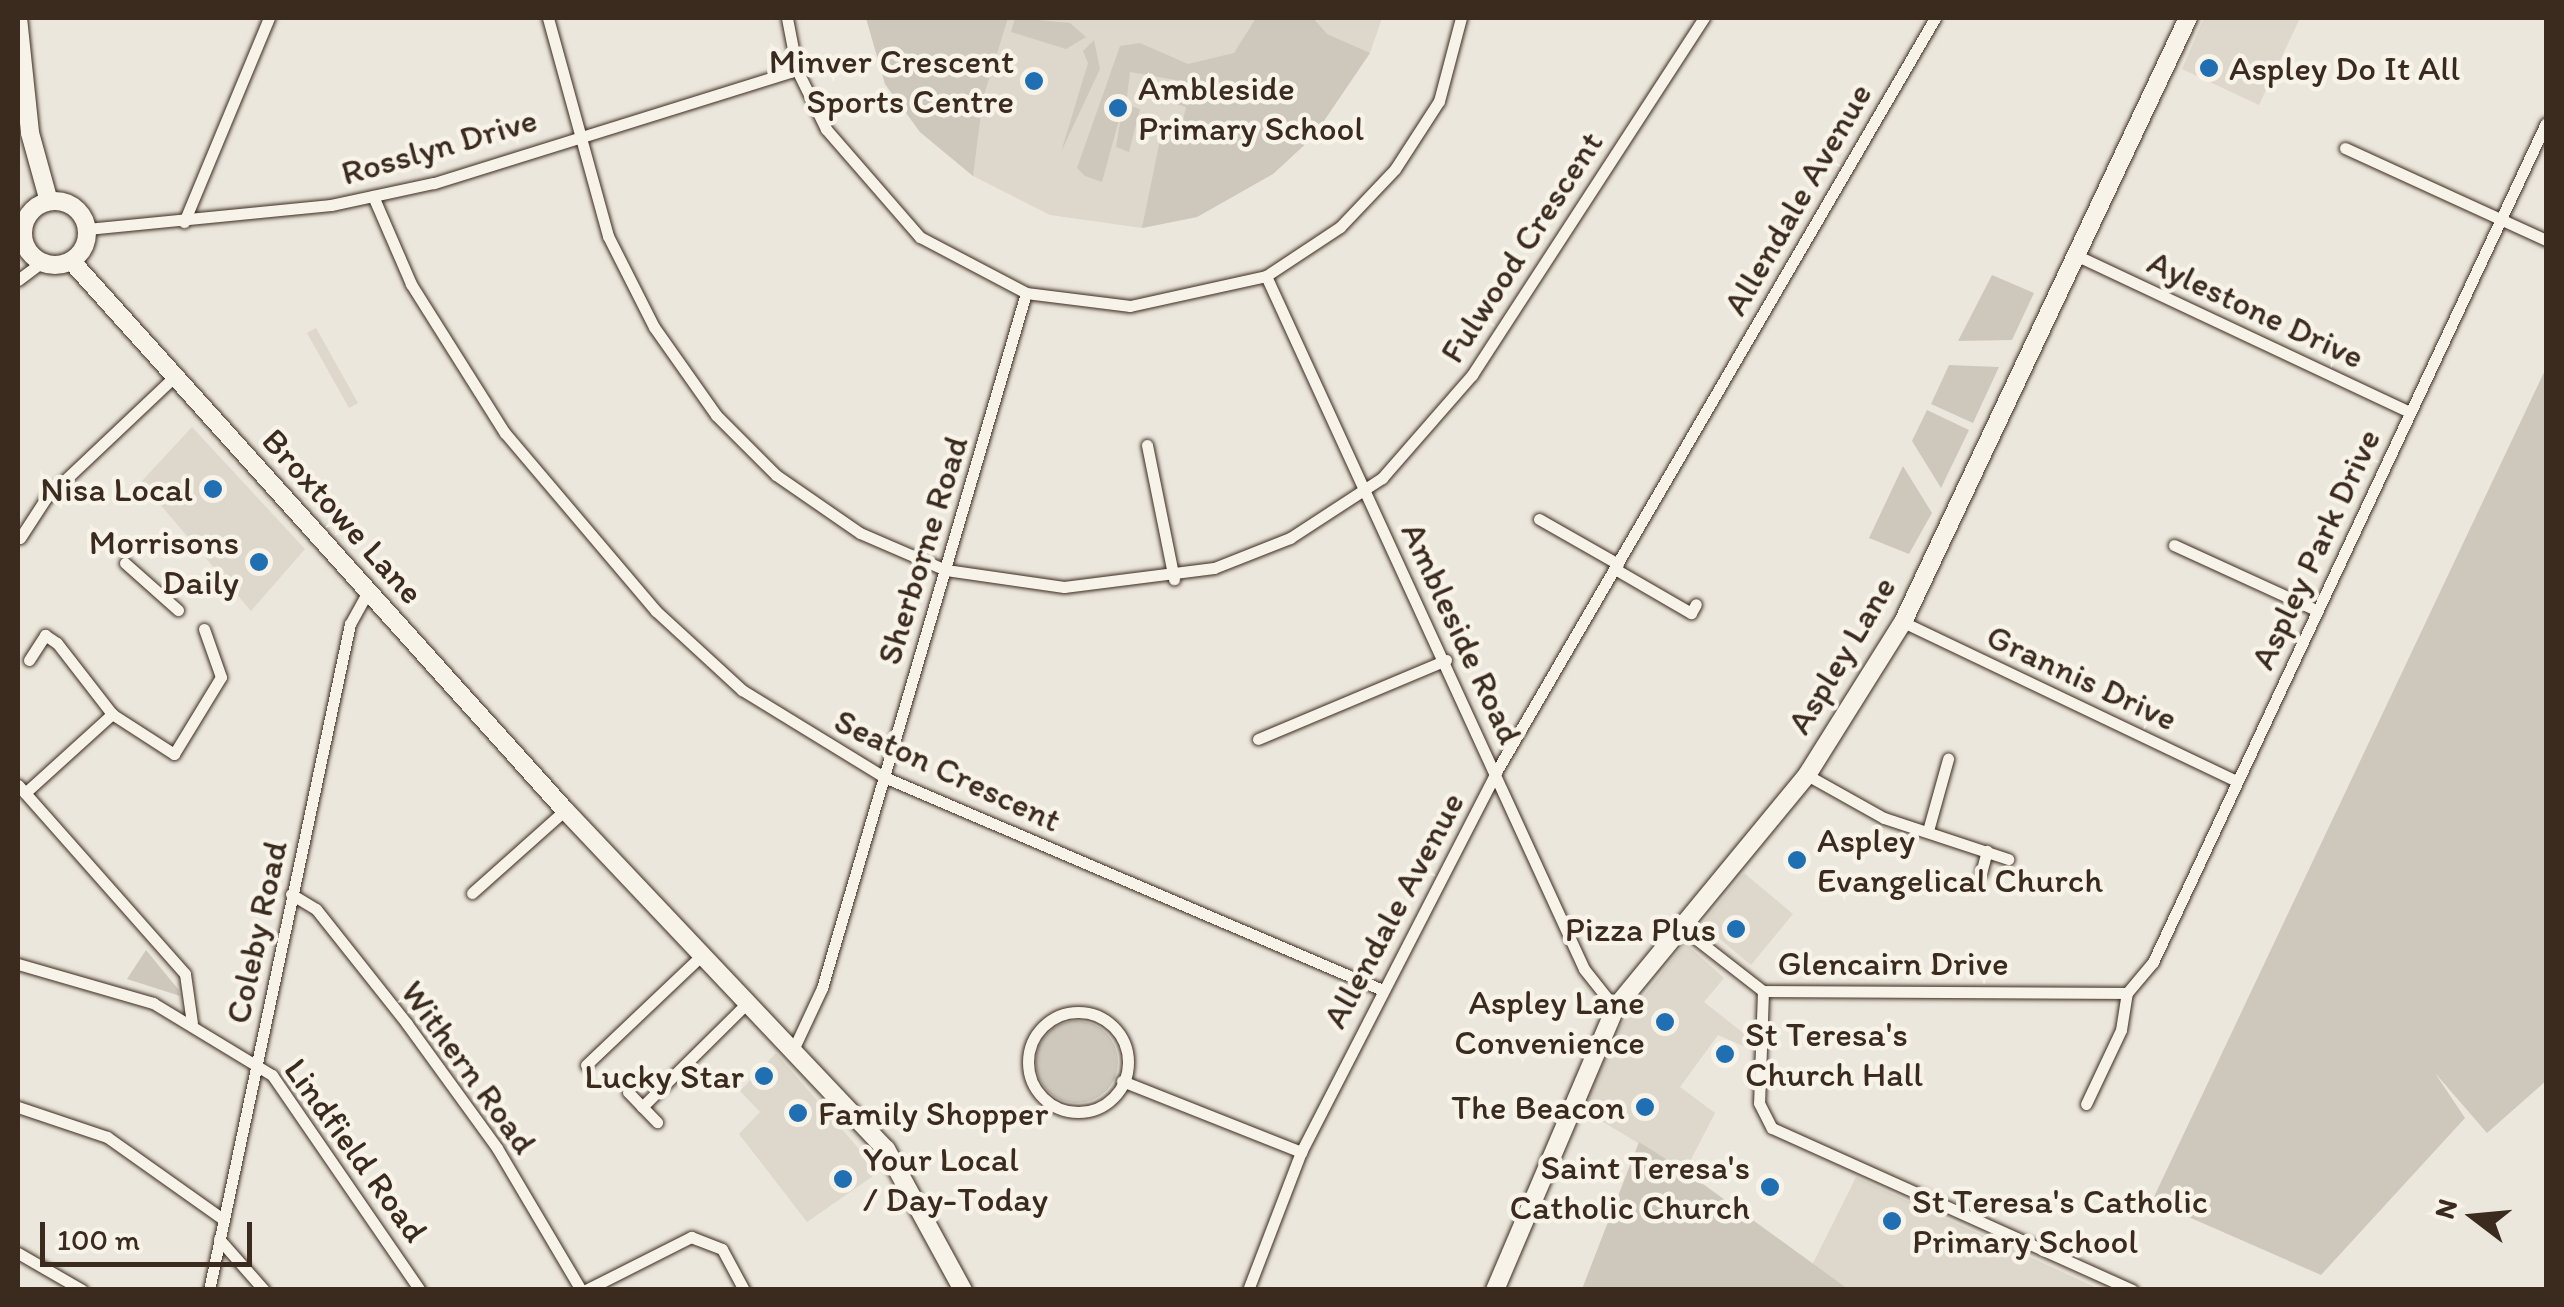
<!DOCTYPE html>
<html>
<head>
<meta charset="utf-8">
<style>
  body { margin:0 }
  #map { position:relative; width:2564px; height:1307px; overflow:hidden; background:#ece7dc; font-family:Itim,sans-serif }
  div>[style] { position:absolute }
  .built>* { inset:0; background:#ddd7cc }
  .green>* { inset:0; background:#cec8bc }
  .round { border-radius:50% }
  .roads { filter:drop-shadow(0 0 2px #3b2a1e) drop-shadow(0 0 2px #3b2a1e) }
  .street>* { height:11px; margin:-5.5px; padding:0 5.5px; transform-origin:5.5px; border-radius:5.5px; background:#f7f3e8 }
  .street>.ring { margin:-5.5px; padding:0; box-sizing:content-box; background:none; border:11px solid #f7f3e8; border-radius:50% }
  .secondary>* { height:18px; margin:-9px; padding:0 9px; transform-origin:9px; border-radius:9px; background:#f7f3e8 }
  .secondary>.ring { margin:-9px; padding:0; box-sizing:content-box; background:none; border:18px solid #f7f3e8; border-radius:50% }
  .dots>* { width:28px; height:28px; translate:-50% -50%; box-sizing:border-box; border:5px solid #f7f3e8; border-radius:50% }
  span { translate:-50% -50%; white-space:nowrap; text-align:center; line-height:1.15; -webkit-text-stroke:9px #f7f3e8; paint-order:stroke }
  .poi-label { font-size:35px; color:#3b2a1e }
  .right { translate:-100% -50%; text-align:right }
  .left { translate:0 -50%; text-align:left }
  .street-label { font-size:35px; color:#3b2a1e }
  .frame { position:absolute; inset:0; border:20px solid #3b2a1e; pointer-events:none }
  .north { position:absolute; left:2424px; top:1167px; width:100px; height:100px; -webkit-text-stroke:8px #f7f3e8; paint-order:stroke; rotate:286deg; font-size:28px; font-weight:700; line-height:40px; text-align:center; color:#3b2a1e }
  .north::after { content:''; display:block; margin:auto; width:35px; height:45px; background:#3b2a1e; clip-path:polygon(50% 0,100% 100%,50% 72%,0 100%) }
  .scale { position:absolute; left:40px; top:1222px; width:212px; height:45px; box-sizing:border-box; border:5px solid #3b2a1e; border-top:0; padding-left:12px; font-size:30px; line-height:35px; white-space:nowrap; color:#3b2a1e; -webkit-text-stroke:8px #f7f3e8; paint-order:stroke }
</style>
</head>
<body>
<div id="map">
  <div class="built">
    <div style="clip-path:polygon(866px 18px,1382px 18px,1370px 53px,1313px 137px,1273px 174px,1197px 217px,1142px 228px,1050px 215px,973px 176px,920px 132px,885px 84px)"></div>
    <div style="clip-path:polygon(2204px 18px,2300px 18px,2259px 105px,2182px 69px)"></div>
    <div style="clip-path:polygon(316px 328px,358px 403px,349px 408px,307px 333px)"></div>
    <div style="clip-path:polygon(192px 427px,305px 549px,251px 611px,141px 482px)"></div>
    <div style="clip-path:polygon(1744px 873px,1793px 914px,1751px 965px,1702px 924px)"></div>
    <div style="clip-path:polygon(1685px 943px,1724px 978px,1704px 1002px,1751px 1039px,1748px 1048px,1718px 1035px,1680px 1087px,1715px 1113px,1685px 1171px,1583px 1110px,1617px 1030px)"></div>
    <div style="clip-path:polygon(776px 1053px,879px 1172px,807px 1222px,739px 1134px,760px 1112px,740px 1091px)"></div>
    <div style="clip-path:polygon(1856px 1177px,2099px 1289px,1848px 1289px,1812px 1265px)"></div>
  </div>
  <div class="green">
    <div style="clip-path:polygon(866px 18px,1008px 18px,983px 98px,973px 176px,920px 132px,885px 84px)"></div>
    <div style="clip-path:polygon(1015px 18px,1070px 23px,1086px 37px,1066px 49px,1011px 32px)"></div>
    <div style="clip-path:polygon(1256px 18px,1313px 18px,1327px 34px,1370px 53px,1313px 137px,1273px 174px,1197px 217px,1142px 228px,1163px 125px,1181px 129px,1186px 107px,1176px 104px,1187px 82px,1130px 72px,1126px 105px,1140px 109px,1129px 152px,1116px 147px,1123px 105px,1102px 182px,1085px 176px,1077px 168px,1120px 46px,1140px 43px,1188px 64px,1234px 53px)"></div>
    <div style="clip-path:polygon(1094px 40px,1100px 69px,1061px 152px,1088px 63px,1083px 51px)"></div>
    <div style="clip-path:polygon(1992px 275px,2034px 293px,2012px 340px,1958px 341px)"></div>
    <div style="clip-path:polygon(1949px 365px,1999px 367px,1973px 423px,1931px 404px)"></div>
    <div style="clip-path:polygon(2546px 368px,2546px 1081px,2487px 1133px,2435px 1073px,2465px 1118px,2321px 1275px,2152px 1201px)"></div>
    <div style="clip-path:polygon(1927px 410px,1969px 430px,1941px 488px,1912px 441px)"></div>
    <div style="clip-path:polygon(1903px 466px,1932px 513px,1909px 554px,1869px 538px)"></div>
    <div style="clip-path:polygon(146px 950px,178px 989px,180px 996px,127px 979px)"></div>
    <div class="round" style="left:1036px;top:1021px;width:82px;height:82px"></div>
    <div style="clip-path:polygon(1639px 1142px,1685px 1171px,1848px 1289px,1582px 1289px)"></div>
  </div>
  <div class="roads">
    <div class="street">
      <div style="left:548px;top:18px;width:226px;rotate:74.6deg"></div>
      <div style="left:608px;top:236px;width:102px;rotate:63.2deg"></div>
      <div style="left:654px;top:327px;width:108px;rotate:54.8deg"></div>
      <div style="left:716px;top:415px;width:85px;rotate:45deg"></div>
      <div style="left:776px;top:475px;width:102px;rotate:34.6deg"></div>
      <div style="left:860px;top:533px;width:94px;rotate:23.3deg"></div>
      <div style="left:946px;top:570px;width:119px;rotate:8.2deg"></div>
      <div style="left:1064px;top:587px;width:151px;rotate:-7.2deg"></div>
      <div style="left:1214px;top:568px;width:82px;rotate:-21.5deg"></div>
      <div style="left:1290px;top:538px;width:110px;rotate:-33.1deg"></div>
      <div style="left:1382px;top:478px;width:137px;rotate:-48.9deg"></div>
      <div style="left:1472px;top:375px;width:426px;rotate:-57deg"></div>
      <div style="left:787px;top:18px;width:53px;rotate:79.1deg"></div>
      <div style="left:797px;top:70px;width:66px;rotate:63.8deg"></div>
      <div style="left:826px;top:129px;width:143px;rotate:49deg"></div>
      <div style="left:920px;top:237px;width:120px;rotate:27.8deg"></div>
      <div style="left:1026px;top:293px;width:105px;rotate:7.1deg"></div>
      <div style="left:1130px;top:306px;width:139px;rotate:-12.4deg"></div>
      <div style="left:1266px;top:276px;width:89px;rotate:-33.5deg"></div>
      <div style="left:1340px;top:227px;width:80px;rotate:-46.5deg"></div>
      <div style="left:1395px;top:169px;width:81px;rotate:-57.1deg"></div>
      <div style="left:1439px;top:101px;width:86px;rotate:-75.2deg"></div>
      <div style="left:2345px;top:148px;width:221px;rotate:24.6deg"></div>
      <div style="left:373px;top:196px;width:96px;rotate:66.6deg"></div>
      <div style="left:411px;top:284px;width:176px;rotate:57.8deg"></div>
      <div style="left:505px;top:433px;width:233px;rotate:49.7deg"></div>
      <div style="left:656px;top:611px;width:117px;rotate:42.6deg"></div>
      <div style="left:742px;top:690px;width:167px;rotate:31.5deg"></div>
      <div style="left:884px;top:777px;width:539px;rotate:23.14deg"></div>
      <div style="left:184px;top:222px;width:221px;rotate:-67.4deg"></div>
      <div style="left:87px;top:229px;width:245px;rotate:-5.6deg"></div>
      <div style="left:331px;top:205px;width:105px;rotate:-12.1deg"></div>
      <div style="left:434px;top:183px;width:380px;rotate:-17.3deg"></div>
      <div style="left:2080px;top:257px;width:364px;rotate:25.2deg"></div>
      <div style="left:1266px;top:276px;width:762px;rotate:65.35deg"></div>
      <div style="left:1584px;top:969px;width:50px;rotate:51.5deg"></div>
      <div style="left:18px;top:280px;width:34px;rotate:-37deg"></div>
      <div style="left:1147px;top:445px;width:137px;rotate:78.6deg"></div>
      <div style="left:1539px;top:519px;width:91px;rotate:29.7deg"></div>
      <div style="left:20px;top:538px;width:48px;rotate:-57deg"></div>
      <div style="left:46px;top:498px;width:175px;rotate:-43.4deg"></div>
      <div style="left:2174px;top:545px;width:156px;rotate:24.6deg"></div>
      <div style="left:125px;top:563px;width:71px;rotate:41.6deg"></div>
      <div style="left:1615px;top:569px;width:88px;rotate:30.1deg"></div>
      <div style="left:1691px;top:613px;width:10px;rotate:-61deg"></div>
      <div style="left:1903px;top:622px;width:370px;rotate:25.5deg"></div>
      <div style="left:29px;top:660px;width:30px;rotate:-57deg"></div>
      <div style="left:45px;top:635px;width:14px;rotate:34deg"></div>
      <div style="left:57px;top:643px;width:90px;rotate:52.2deg"></div>
      <div style="left:1258px;top:739px;width:204px;rotate:-22.8deg"></div>
      <div style="left:1807px;top:775px;width:88px;rotate:29.2deg"></div>
      <div style="left:1884px;top:818px;width:131px;rotate:18.3deg"></div>
      <div style="left:18px;top:785px;width:252px;rotate:48.5deg"></div>
      <div style="left:185px;top:974px;width:49px;rotate:81.9deg"></div>
      <div style="left:25px;top:793px;width:118px;rotate:-42.2deg"></div>
      <div style="left:112px;top:714px;width:74px;rotate:32.8deg"></div>
      <div style="left:174px;top:754px;width:90px;rotate:-58.6deg"></div>
      <div style="left:221px;top:677px;width:51px;rotate:-109.5deg"></div>
      <div style="left:1929px;top:827px;width:71px;rotate:-74.4deg"></div>
      <div style="left:1981px;top:873px;width:23px;rotate:-75deg"></div>
      <div style="left:472px;top:893px;width:125px;rotate:-41.7deg"></div>
      <div style="left:291px;top:894px;width:29px;rotate:31deg"></div>
      <div style="left:316px;top:909px;width:147px;rotate:51.6deg"></div>
      <div style="left:407px;top:1024px;width:153px;rotate:54deg"></div>
      <div style="left:497px;top:1148px;width:165px;rotate:59.4deg"></div>
      <div style="left:1682px;top:928px;width:103px;rotate:37.9deg"></div>
      <div style="left:1763px;top:991px;width:364px;rotate:0.3deg"></div>
      <div style="left:18px;top:964px;width:141px;rotate:16.1deg"></div>
      <div style="left:153px;top:1003px;width:139px;rotate:31.2deg"></div>
      <div style="left:272px;top:1075px;width:261px;rotate:55.5deg"></div>
      <div style="left:1763px;top:991px;width:112px;rotate:92deg"></div>
      <div style="left:1759px;top:1103px;width:28px;rotate:63deg"></div>
      <div style="left:1772px;top:1128px;width:395px;rotate:24.2deg"></div>
      <div style="left:2127px;top:993px;width:40px;rotate:-50deg"></div>
      <div style="left:2153px;top:962px;width:926px;rotate:-64.9deg"></div>
      <div class="ring" style="left:1028px;top:1012px;width:89px;height:89px"></div>
      <div style="left:793px;top:1050px;width:68px;rotate:-64.9deg"></div>
      <div style="left:822px;top:988px;width:724px;rotate:-73.64deg"></div>
      <div style="left:586px;top:1065px;width:158px;rotate:-43.5deg"></div>
      <div style="left:1122px;top:1081px;width:193px;rotate:21.6deg"></div>
      <div style="left:628px;top:1092px;width:42px;rotate:46deg"></div>
      <div style="left:2086px;top:1104px;width:82px;rotate:-64.7deg"></div>
      <div style="left:2121px;top:1030px;width:37px;rotate:-81deg"></div>
      <div style="left:18px;top:1107px;width:94px;rotate:18.6deg"></div>
      <div style="left:107px;top:1137px;width:142px;rotate:35.3deg"></div>
      <div style="left:642px;top:1107px;width:148px;rotate:-44.7deg"></div>
      <div style="left:219px;top:1239px;width:68px;rotate:48.6deg"></div>
      <div style="left:18px;top:1253px;width:74px;rotate:30deg"></div>
      <div style="left:209px;top:1290px;width:681px;rotate:-78.05deg"></div>
      <div style="left:350px;top:624px;width:38px;rotate:-61deg"></div>
      <div style="left:586px;top:1290px;width:118px;rotate:-26.8deg"></div>
      <div style="left:691px;top:1237px;width:33px;rotate:21deg"></div>
      <div style="left:722px;top:1249px;width:47px;rotate:61.8deg"></div>
      <div style="left:1248px;top:1290px;width:148px;rotate:-69deg"></div>
      <div style="left:1301px;top:1152px;width:427px;rotate:-62.8deg"></div>
      <div style="left:1496px;top:772px;width:872px;rotate:-59.79deg"></div>
    </div>
    <div class="secondary">
      <div style="left:18px;top:18px;width:116px;rotate:84deg"></div>
      <div style="left:30px;top:133px;width:67px;rotate:74.5deg"></div>
      <div class="ring" style="left:23px;top:201px;width:46px;height:46px"></div>
      <div style="left:74px;top:264px;width:734px;rotate:48.04deg"></div>
      <div style="left:565px;top:810px;width:467px;rotate:46.6deg"></div>
      <div style="left:886px;top:1149px;width:161px;rotate:61.4deg"></div>
      <div style="left:1495px;top:1290px;width:306px;rotate:-66.9deg"></div>
      <div style="left:1615px;top:1008px;width:302px;rotate:-50.5deg"></div>
      <div style="left:1807px;top:775px;width:181px;rotate:-57.9deg"></div>
      <div style="left:1903px;top:622px;width:668px;rotate:-64.74deg"></div>
    </div>
  </div>
  <div class="dots">
    <div style="left:2209px;top:68px;background:#1f6fb2"></div>
    <div style="left:1034px;top:81px;background:#1f6fb2"></div>
    <div style="left:1118px;top:108px;background:#1f6fb2"></div>
    <div style="left:213px;top:489px;background:#1f6fb2"></div>
    <div style="left:259px;top:562px;background:#1f6fb2"></div>
    <div style="left:1797px;top:860px;background:#1f6fb2"></div>
    <div style="left:1736px;top:929px;background:#1f6fb2"></div>
    <div style="left:1665px;top:1022px;background:#1f6fb2"></div>
    <div style="left:1725px;top:1054px;background:#1f6fb2"></div>
    <div style="left:764px;top:1076px;background:#1f6fb2"></div>
    <div style="left:1645px;top:1107px;background:#1f6fb2"></div>
    <div style="left:798px;top:1113px;background:#1f6fb2"></div>
    <div style="left:843px;top:1179px;background:#1f6fb2"></div>
    <div style="left:1770px;top:1187px;background:#1f6fb2"></div>
    <div style="left:1892px;top:1221px;background:#1f6fb2"></div>
  </div>
  <div class="poi-label">
    <span class="right" style="left:1014px;top:81px">Minver Crescent<br>Sports Centre</span>
    <span class="left" style="left:2229px;top:68px">Aspley Do It All</span>
    <span class="left" style="left:1138px;top:108px">Ambleside<br>Primary School</span>
    <span class="right" style="left:193px;top:489px">Nisa Local</span>
    <span class="right" style="left:239px;top:562px">Morrisons<br>Daily</span>
    <span class="left" style="left:1817px;top:860px">Aspley<br>Evangelical Church</span>
    <span class="right" style="left:1716px;top:929px">Pizza Plus</span>
    <span class="right" style="left:1645px;top:1022px">Aspley Lane<br>Convenience</span>
    <span class="left" style="left:1745px;top:1054px">St Teresa's<br>Church Hall</span>
    <span class="right" style="left:744px;top:1076px">Lucky Star</span>
    <span class="right" style="left:1625px;top:1107px">The Beacon</span>
    <span class="left" style="left:818px;top:1113px">Family Shopper</span>
    <span class="left" style="left:863px;top:1179px">Your Local<br>/ Day-Today</span>
    <span class="right" style="left:1750px;top:1187px">Saint Teresa's<br>Catholic Church</span>
    <span class="left" style="left:1912px;top:1221px">St Teresa's Catholic<br>Primary School</span>
  </div>
  <div class="street-label">
    <span style="left:439px;top:146px;rotate:-16deg">Rosslyn Drive</span>
    <span style="left:1797px;top:199px;rotate:-60deg">Allendale Avenue</span>
    <span style="left:1521px;top:247px;rotate:-57deg">Fulwood Crescent</span>
    <span style="left:2256px;top:309px;rotate:25deg">Aylestone Drive</span>
    <span style="left:343px;top:516px;rotate:48deg">Broxtowe Lane</span>
    <span style="left:2315px;top:549px;rotate:-65deg">Aspley Park Drive</span>
    <span style="left:922px;top:550px;rotate:-73deg">Sherborne Road</span>
    <span style="left:1462px;top:633px;rotate:65deg">Ambleside Road</span>
    <span style="left:1841px;top:655px;rotate:-59deg">Aspley Lane</span>
    <span style="left:2082px;top:677px;rotate:25deg">Grannis Drive</span>
    <span style="left:948px;top:770px;rotate:25deg">Seaton Crescent</span>
    <span style="left:1393px;top:910px;rotate:-62deg">Allendale Avenue</span>
    <span style="left:256px;top:932px;rotate:-78deg">Coleby Road</span>
    <span style="left:1893px;top:963px">Glencairn Drive</span>
    <span style="left:469px;top:1067px;rotate:54deg">Withern Road</span>
    <span style="left:356px;top:1150px;rotate:54deg">Lindfield Road</span>
  </div>
  <div class="frame"></div>
  <div class="north">N</div>
  <div class="scale">100 m</div>
</div>
</body>
</html>
